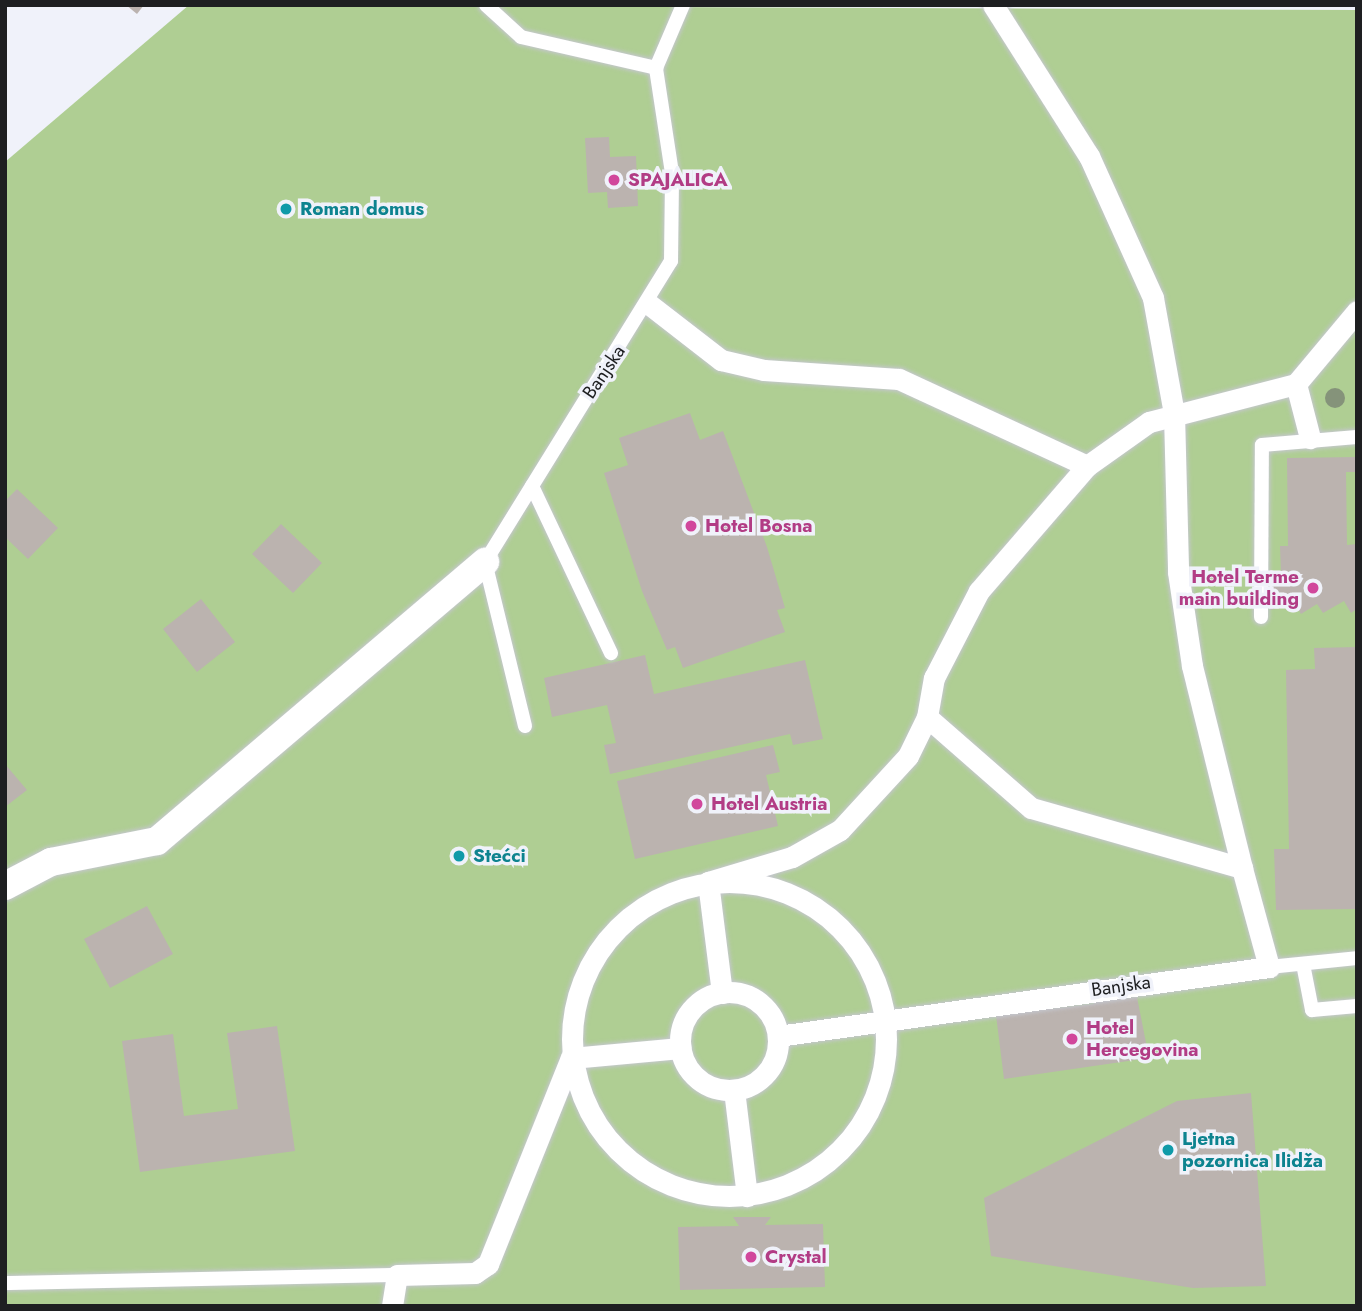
<!DOCTYPE html>
<html>
<head>
<meta charset="utf-8">
<style>
  body { margin:0 }
  #map { position:relative; width:1362px; height:1311px; overflow:hidden; background:#f0f2fa; font-family:Jost,sans-serif }
  div>[style] { position:absolute }
  .green>* { inset:0; background:#afce93 }
  .building>* { inset:0; background:#bbb3af }
  .roads { filter:drop-shadow(0 0 2px #c5c7ce) drop-shadow(0 0 2px #c5c7ce) }
  .service>* { height:14px; margin:-7px; padding:0 7px; transform-origin:7px; border-radius:7px; background:#fff }
  .pedestrian>* { height:21px; margin:-10.5px; padding:0 10.5px; transform-origin:10.5px; border-radius:10.5px; background:#fff }
  .pedestrian>.ring { margin:-10.5px; padding:0; box-sizing:content-box; background:none; border:21px solid #fff; border-radius:50% }
  .minor>* { height:28px; margin:-14px; padding:0 14px; transform-origin:14px; border-radius:14px; background:#fff }
  .trees>* { width:20px; height:20px; margin:-10px; border-radius:50%; background:#85937a }
  .dots>* { width:19px; height:19px; translate:-50% -50%; box-sizing:border-box; border:4px solid #f0f2fa; border-radius:50% }
  span { translate:-50% -50%; white-space:nowrap; text-align:center; line-height:1.15; -webkit-text-stroke:7px #f0f2fa; paint-order:stroke }
  .hotel-label { font-size:19px; color:#b23c85; font-weight:700 }
  .left { translate:0 -50%; text-align:left }
  .right { translate:-100% -50%; text-align:right }
  .culture-label { font-size:19px; color:#0d838f; font-weight:700 }
  .street-label { font-size:19px; color:#1e1f21 }
  .frame { position:absolute; inset:0; border:7px solid #1e1f21; pointer-events:none }
</style>
</head>
<body>
<div id="map">
  <div class="green">
    <div style="clip-path:polygon(189px 5px,1357px 10px,1357px 1306px,5px 1306px,5px 162px)"></div>
  </div>
  <div class="building">
    <div style="clip-path:polygon(126px 5px,144px 5px,137px 14px)"></div>
    <div style="clip-path:polygon(609px 137px,610px 157px,636px 156px,638px 206px,608px 208px,607px 192px,588px 193px,585px 138px)"></div>
    <div style="clip-path:polygon(690px 413px,700px 440px,723px 431px,767px 547px,785px 608px,777px 610px,785px 632px,683px 668px,675px 647px,667px 650px,642px 591px,604px 473px,628px 465px,619px 438px)"></div>
    <div style="clip-path:polygon(1357px 457px,1357px 472px,1346px 472px,1347px 545px,1357px 544px,1357px 609px,1351px 613px,1344px 601px,1323px 613px,1317px 604px,1301px 614px,1295px 604px,1270px 610px,1269px 574px,1281px 574px,1280px 546px,1288px 546px,1287px 458px)"></div>
    <div style="clip-path:polygon(17px 489px,58px 528px,28px 559px,5px 537px,5px 501px)"></div>
    <div style="clip-path:polygon(281px 524px,322px 563px,293px 593px,252px 554px)"></div>
    <div style="clip-path:polygon(201px 599px,235px 642px,197px 672px,163px 629px)"></div>
    <div style="clip-path:polygon(1357px 647px,1357px 909px,1276px 910px,1274px 849px,1289px 849px,1286px 670px,1315px 669px,1314px 648px)"></div>
    <div style="clip-path:polygon(645px 655px,654px 694px,805px 660px,823px 739px,793px 745px,790px 734px,610px 774px,604px 745px,616px 743px,607px 705px,552px 717px,544px 678px)"></div>
    <div style="clip-path:polygon(773px 745px,780px 772px,766px 775px,778px 826px,635px 859px,617px 781px)"></div>
    <div style="clip-path:polygon(5px 764px,27px 790px,5px 807px)"></div>
    <div style="clip-path:polygon(147px 906px,173px 954px,110px 988px,84px 939px)"></div>
    <div style="clip-path:polygon(1119px 992px,1121px 999px,1137px 997px,1149px 1058px,1004px 1079px,996px 1015px,1049px 1001px,1050px 1009px,1094px 1004px,1092px 996px)"></div>
    <div style="clip-path:polygon(277px 1026px,295px 1151px,140px 1172px,122px 1041px,173px 1034px,184px 1116px,238px 1109px,227px 1033px)"></div>
    <div style="clip-path:polygon(1251px 1093px,1266px 1286px,1193px 1288px,991px 1256px,984px 1198px,1177px 1101px)"></div>
    <div style="clip-path:polygon(733px 1217px,771px 1217px,765px 1225px,823px 1224px,825px 1287px,680px 1290px,678px 1227px,739px 1226px)"></div>
  </div>
  <div class="roads">
    <div class="service">
      <div style="left:486px;top:5px;width:47px;rotate:42.4deg"></div>
      <div style="left:521px;top:37px;width:139px;rotate:12.9deg"></div>
      <div style="left:532px;top:486px;width:185px;rotate:64.7deg"></div>
      <div style="left:1261px;top:617px;width:172px;rotate:-89.7deg"></div>
      <div style="left:1262px;top:445px;width:95px;rotate:-4.8deg"></div>
      <div style="left:525px;top:726px;width:169px;rotate:-103.7deg"></div>
      <div style="left:485px;top:562px;width:354px;rotate:-58.3deg"></div>
      <div style="left:671px;top:261px;width:88px;rotate:-89.3deg"></div>
      <div style="left:672px;top:173px;width:106px;rotate:-98.7deg"></div>
      <div style="left:656px;top:68px;width:69px;rotate:-66.8deg"></div>
      <div style="left:1303px;top:964px;width:47px;rotate:78.9deg"></div>
      <div style="left:1312px;top:1010px;width:45px;rotate:-5.1deg"></div>
      <div style="left:1269px;top:967px;width:88px;rotate:-5.8deg"></div>
      <div style="left:5px;top:1283px;width:392px;rotate:-1.2deg"></div>
    </div>
    <div class="pedestrian">
      <div style="left:993px;top:5px;width:179px;rotate:57.6deg"></div>
      <div style="left:1089px;top:156px;width:156px;rotate:65.7deg"></div>
      <div style="left:1153px;top:298px;width:118px;rotate:79.7deg"></div>
      <div style="left:1174px;top:414px;width:158px;rotate:88.5deg"></div>
      <div style="left:1178px;top:572px;width:95px;rotate:81.5deg"></div>
      <div style="left:1192px;top:666px;width:208px;rotate:76.1deg"></div>
      <div style="left:650px;top:305px;width:90px;rotate:37.8deg"></div>
      <div style="left:721px;top:360px;width:44px;rotate:13.1deg"></div>
      <div style="left:764px;top:370px;width:135px;rotate:3.8deg"></div>
      <div style="left:899px;top:379px;width:207px;rotate:24.8deg"></div>
      <div style="left:1296px;top:384px;width:56px;rotate:75.5deg"></div>
      <div class="ring" style="left:572px;top:882px;width:293px;height:293px"></div>
      <div class="ring" style="left:680px;top:992px;width:77px;height:77px"></div>
      <div style="left:722px;top:993px;width:112px;rotate:-97.2deg"></div>
      <div style="left:708px;top:882px;width:88px;rotate:-16.6deg"></div>
      <div style="left:792px;top:857px;width:55px;rotate:-29.4deg"></div>
      <div style="left:840px;top:830px;width:100px;rotate:-47.4deg"></div>
      <div style="left:908px;top:756px;width:43px;rotate:-64deg"></div>
      <div style="left:778px;top:1036px;width:496px;rotate:-8deg"></div>
      <div style="left:1269px;top:967px;width:103px;rotate:-105.3deg"></div>
      <div style="left:1242px;top:868px;width:219px;rotate:-164.1deg"></div>
      <div style="left:1031px;top:808px;width:138px;rotate:-138.8deg"></div>
      <div style="left:927px;top:717px;width:40px;rotate:-80deg"></div>
      <div style="left:934px;top:678px;width:98px;rotate:-62.7deg"></div>
      <div style="left:979px;top:591px;width:165px;rotate:-49.2deg"></div>
      <div style="left:1087px;top:466px;width:76px;rotate:-35.4deg"></div>
      <div style="left:1149px;top:422px;width:152px;rotate:-14.5deg"></div>
      <div style="left:1296px;top:384px;width:95px;rotate:-50.1deg"></div>
      <div style="left:734px;top:1090px;width:107px;rotate:83deg"></div>
      <div style="left:392px;top:1306px;width:31px;rotate:-81deg"></div>
      <div style="left:397px;top:1275px;width:78px;rotate:-1.5deg"></div>
      <div style="left:475px;top:1273px;width:16px;rotate:-35deg"></div>
      <div style="left:488px;top:1264px;width:222px;rotate:-68.1deg"></div>
      <div style="left:571px;top:1058px;width:110px;rotate:-5.2deg"></div>
    </div>
    <div class="minor">
      <div style="left:5px;top:886px;width:52px;rotate:-27.6deg"></div>
      <div style="left:51px;top:862px;width:108px;rotate:-11.2deg"></div>
      <div style="left:157px;top:841px;width:431px;rotate:-40.4deg"></div>
    </div>
  </div>
  <div class="trees">
    <div style="left:1335px;top:398px"></div>
  </div>
  <div class="dots">
    <div style="left:614px;top:180px;background:#d1479c"></div>
    <div style="left:286px;top:209px;background:#0f9aa8"></div>
    <div style="left:691px;top:526px;background:#d1479c"></div>
    <div style="left:1313px;top:588px;background:#d1479c"></div>
    <div style="left:697px;top:804px;background:#d1479c"></div>
    <div style="left:459px;top:856px;background:#0f9aa8"></div>
    <div style="left:1072px;top:1039px;background:#d1479c"></div>
    <div style="left:1168px;top:1150px;background:#0f9aa8"></div>
    <div style="left:751px;top:1257px;background:#d1479c"></div>
  </div>
  <div class="hotel-label">
    <span class="left" style="left:628px;top:180px">SPAJALICA</span>
    <span class="left" style="left:705px;top:526px">Hotel Bosna</span>
    <span class="right" style="left:1299px;top:588px">Hotel Terme<br>main building</span>
    <span class="left" style="left:711px;top:804px">Hotel Austria</span>
    <span class="left" style="left:1086px;top:1039px">Hotel<br>Hercegovina</span>
    <span class="left" style="left:765px;top:1257px">Crystal</span>
  </div>
  <div class="culture-label">
    <span class="left" style="left:300px;top:209px">Roman domus</span>
    <span class="left" style="left:473px;top:856px">Stećci</span>
    <span class="left" style="left:1182px;top:1150px">Ljetna<br>pozornica Ilidža</span>
  </div>
  <div class="street-label">
    <span style="left:604px;top:372px;rotate:-56deg">Banjska</span>
    <span style="left:1121px;top:986px;rotate:-8deg">Banjska</span>
  </div>
  <div class="frame"></div>
</div>
</body>
</html>
